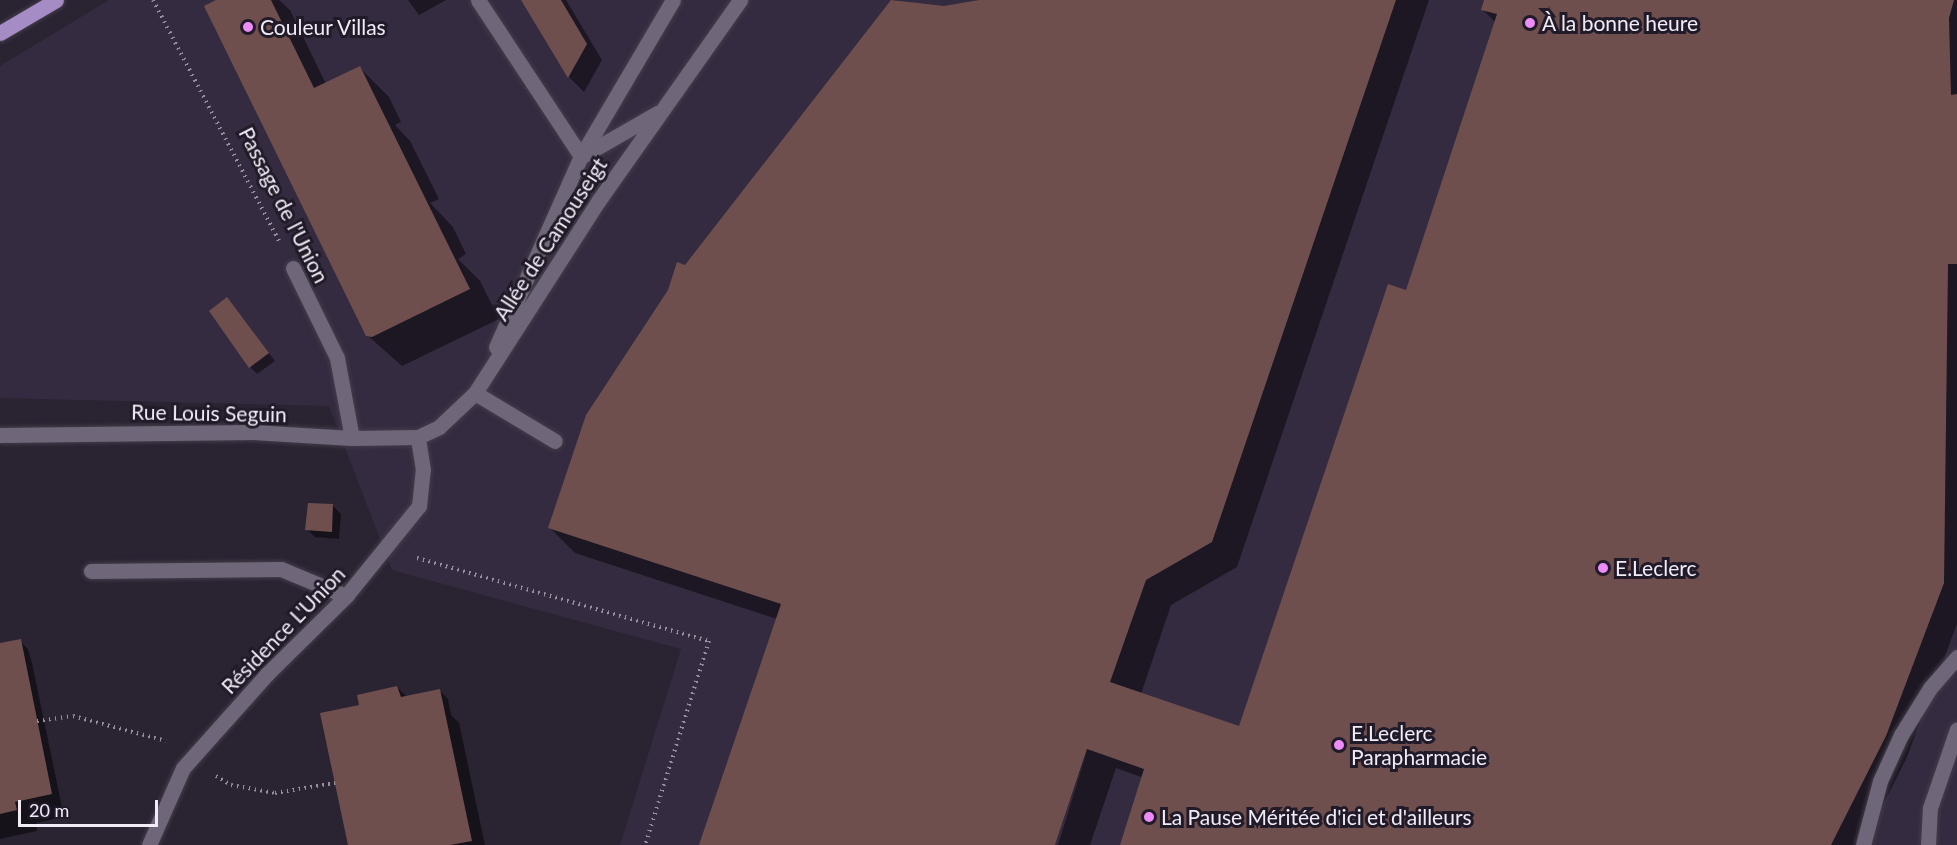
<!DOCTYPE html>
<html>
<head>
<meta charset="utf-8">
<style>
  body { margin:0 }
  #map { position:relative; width:1957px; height:845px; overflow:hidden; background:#2a2332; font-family:Lato,sans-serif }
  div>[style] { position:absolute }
  .built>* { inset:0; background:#352b40 }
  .shadow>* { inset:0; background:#0007 }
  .building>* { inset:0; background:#6f4f4e }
  .path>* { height:4px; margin-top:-2px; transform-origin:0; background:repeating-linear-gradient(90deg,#96909c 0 1.5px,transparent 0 6px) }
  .roads { filter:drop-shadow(0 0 2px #443d4a) drop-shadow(0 0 2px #443d4a) }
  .service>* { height:15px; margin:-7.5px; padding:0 7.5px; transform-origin:7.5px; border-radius:7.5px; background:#6f6779 }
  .minor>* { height:15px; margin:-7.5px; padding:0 7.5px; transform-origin:7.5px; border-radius:7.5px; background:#6f6779 }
  .primary>* { height:15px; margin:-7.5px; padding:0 7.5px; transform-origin:7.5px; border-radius:7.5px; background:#a68cc5 }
  .dots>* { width:16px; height:16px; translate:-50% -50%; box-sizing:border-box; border:3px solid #211a28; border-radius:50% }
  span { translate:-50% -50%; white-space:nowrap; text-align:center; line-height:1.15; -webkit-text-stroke:6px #211a28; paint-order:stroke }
  .poi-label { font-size:21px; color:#f0ebf5 }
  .left { translate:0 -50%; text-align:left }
  .street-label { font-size:21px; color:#f0ebf5 }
  .scale { position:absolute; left:18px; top:800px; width:140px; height:27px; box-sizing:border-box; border:3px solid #f0ebf5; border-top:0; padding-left:8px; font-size:18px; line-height:21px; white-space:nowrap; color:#f0ebf5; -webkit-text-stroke:4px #211a28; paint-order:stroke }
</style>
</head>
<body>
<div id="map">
  <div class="built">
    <div style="clip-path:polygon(109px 0,1957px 0,1957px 845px,620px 845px,681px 649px,392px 570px,329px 406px,0 398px,0 66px)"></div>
  </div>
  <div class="shadow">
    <div style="clip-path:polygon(219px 0,279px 0,290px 10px,326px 84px,360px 68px,389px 97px,401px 122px,395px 125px,410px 141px,439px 199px,430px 203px,453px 227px,466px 254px,458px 259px,480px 281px,499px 319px,402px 366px,367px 335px)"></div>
    <div style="clip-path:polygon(408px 0,446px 0,419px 15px)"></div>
    <div style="clip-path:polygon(523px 0,566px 0,602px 60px,584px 92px,569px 77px)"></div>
    <div style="clip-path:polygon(893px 0,944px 8px,981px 0,1429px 0,1237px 567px,1171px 605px,1141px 694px,1240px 728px,1407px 292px,1496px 23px,1483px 10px,1486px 0,1957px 0,1957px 624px,1907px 757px,1863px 845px,1122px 845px,1144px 778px,1116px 768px,1090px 845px,1058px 845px,1088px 748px,1055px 845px,701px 845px,777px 619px,575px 553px,550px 528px,685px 267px)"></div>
    <div style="clip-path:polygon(227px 299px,275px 361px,257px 374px,250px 367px)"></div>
    <div style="clip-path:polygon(333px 506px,341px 514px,339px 539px,315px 537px,307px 529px)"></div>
    <div style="clip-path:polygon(20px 641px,28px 649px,32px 663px,64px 817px,36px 823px,37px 831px,0 839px,0 645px)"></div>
    <div style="clip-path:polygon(397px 687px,407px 697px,440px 691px,448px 699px,451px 715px,459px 723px,485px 845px,349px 845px,361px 706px)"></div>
  </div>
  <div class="building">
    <div style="clip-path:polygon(216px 0,271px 0,314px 88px,360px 66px,470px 289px,372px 337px,366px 336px,204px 6px)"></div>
    <div style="clip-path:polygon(521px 0,561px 0,587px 44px,568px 78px)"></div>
    <div style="clip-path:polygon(891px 0,944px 6px,979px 0,1396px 0,1212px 542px,1146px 580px,1110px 682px,1239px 726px,1388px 284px,1406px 290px,1497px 14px,1481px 10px,1484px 0,1954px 0,1949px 18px,1951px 95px,1957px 94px,1957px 264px,1948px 264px,1944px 583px,1886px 736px,1831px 845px,1120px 845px,1144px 769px,1087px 749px,1055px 845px,699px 845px,781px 604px,548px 528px,586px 415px,668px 290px,677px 262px,685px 265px)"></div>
    <div style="clip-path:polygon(227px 297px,269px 353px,249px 368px,209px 311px)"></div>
    <div style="clip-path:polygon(308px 503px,333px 504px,332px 532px,305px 530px)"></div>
    <div style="clip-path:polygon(21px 639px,52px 794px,15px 802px,17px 810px,0 814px,0 643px)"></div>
    <div style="clip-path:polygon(397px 686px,401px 697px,440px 689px,472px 841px,450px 845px,348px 845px,320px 713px,359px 705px,357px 695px)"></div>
  </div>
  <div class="path">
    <div style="left:153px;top:0;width:272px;rotate:62.4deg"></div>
    <div style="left:417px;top:558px;width:304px;rotate:15.9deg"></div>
    <div style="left:709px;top:641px;width:214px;rotate:107.4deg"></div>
    <div style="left:37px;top:721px;width:36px;rotate:-8deg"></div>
    <div style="left:73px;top:716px;width:96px;rotate:15deg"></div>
    <div style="left:216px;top:776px;width:17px;rotate:31deg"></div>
    <div style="left:231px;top:785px;width:45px;rotate:10.3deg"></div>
    <div style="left:275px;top:793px;width:61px;rotate:-9.5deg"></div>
  </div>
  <div class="roads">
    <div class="service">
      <div style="left:478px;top:0;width:187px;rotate:56.6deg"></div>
      <div style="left:293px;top:268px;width:100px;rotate:63.9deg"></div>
      <div style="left:337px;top:358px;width:81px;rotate:79.4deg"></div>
      <div style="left:475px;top:393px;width:93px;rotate:31deg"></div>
      <div style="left:91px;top:571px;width:190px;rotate:-0.6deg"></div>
      <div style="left:281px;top:569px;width:70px;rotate:22.6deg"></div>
      <div style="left:149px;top:845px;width:84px;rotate:-66.2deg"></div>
      <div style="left:183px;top:768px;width:127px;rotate:-48.2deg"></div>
      <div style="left:268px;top:673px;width:110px;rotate:-44.6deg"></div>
      <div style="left:346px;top:596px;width:116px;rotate:-51deg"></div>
      <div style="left:419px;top:506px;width:36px;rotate:-84deg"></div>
      <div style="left:423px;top:470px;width:33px;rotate:-99deg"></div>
      <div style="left:1863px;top:845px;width:66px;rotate:-75.1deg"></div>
      <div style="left:1880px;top:781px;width:51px;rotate:-65.5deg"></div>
      <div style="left:1901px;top:735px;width:55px;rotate:-58.3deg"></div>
      <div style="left:1930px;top:688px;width:41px;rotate:-48.9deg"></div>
      <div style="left:1928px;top:845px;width:37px;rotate:-87deg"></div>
      <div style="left:1930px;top:808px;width:83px;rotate:-71.1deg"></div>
    </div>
    <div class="minor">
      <div style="left:584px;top:155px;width:84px;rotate:-29.9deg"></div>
      <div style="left:496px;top:347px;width:209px;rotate:-66deg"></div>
      <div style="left:581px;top:156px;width:181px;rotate:-59.5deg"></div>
      <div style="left:0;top:435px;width:253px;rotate:-0.7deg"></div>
      <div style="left:253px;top:432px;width:99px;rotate:3.5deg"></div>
      <div style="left:352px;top:438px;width:66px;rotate:-0.9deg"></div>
      <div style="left:418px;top:437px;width:23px;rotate:-25deg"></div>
      <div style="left:439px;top:427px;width:50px;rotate:-43.4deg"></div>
      <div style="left:475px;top:393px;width:229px;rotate:-57.3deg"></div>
      <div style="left:599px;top:200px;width:245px;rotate:-54.8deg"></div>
    </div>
    <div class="primary">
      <div style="left:0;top:33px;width:65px;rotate:-30.5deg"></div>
    </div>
  </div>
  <div class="dots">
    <div style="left:1530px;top:23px;background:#ed8cf9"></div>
    <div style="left:248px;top:27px;background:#ed8cf9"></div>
    <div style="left:1603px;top:568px;background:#ed8cf9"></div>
    <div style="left:1339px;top:745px;background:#ed8cf9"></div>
    <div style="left:1149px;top:817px;background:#ed8cf9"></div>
  </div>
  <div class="poi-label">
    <span class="left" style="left:1542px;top:23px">À la bonne heure</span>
    <span class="left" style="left:260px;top:27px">Couleur Villas</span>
    <span class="left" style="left:1615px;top:568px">E.Leclerc</span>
    <span class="left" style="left:1351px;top:745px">E.Leclerc<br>Parapharmacie</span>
    <span class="left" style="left:1161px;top:817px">La Pause Méritée d'ici et d'ailleurs</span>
  </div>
  <div class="street-label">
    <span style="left:284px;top:205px;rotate:63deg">Passage de l'Union</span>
    <span style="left:550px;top:239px;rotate:-57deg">Allée de Camouseigt</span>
    <span style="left:209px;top:413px;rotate:1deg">Rue Louis Seguin</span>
    <span style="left:283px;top:630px;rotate:-46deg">Résidence L'Union</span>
  </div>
  <div class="scale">20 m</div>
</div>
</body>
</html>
